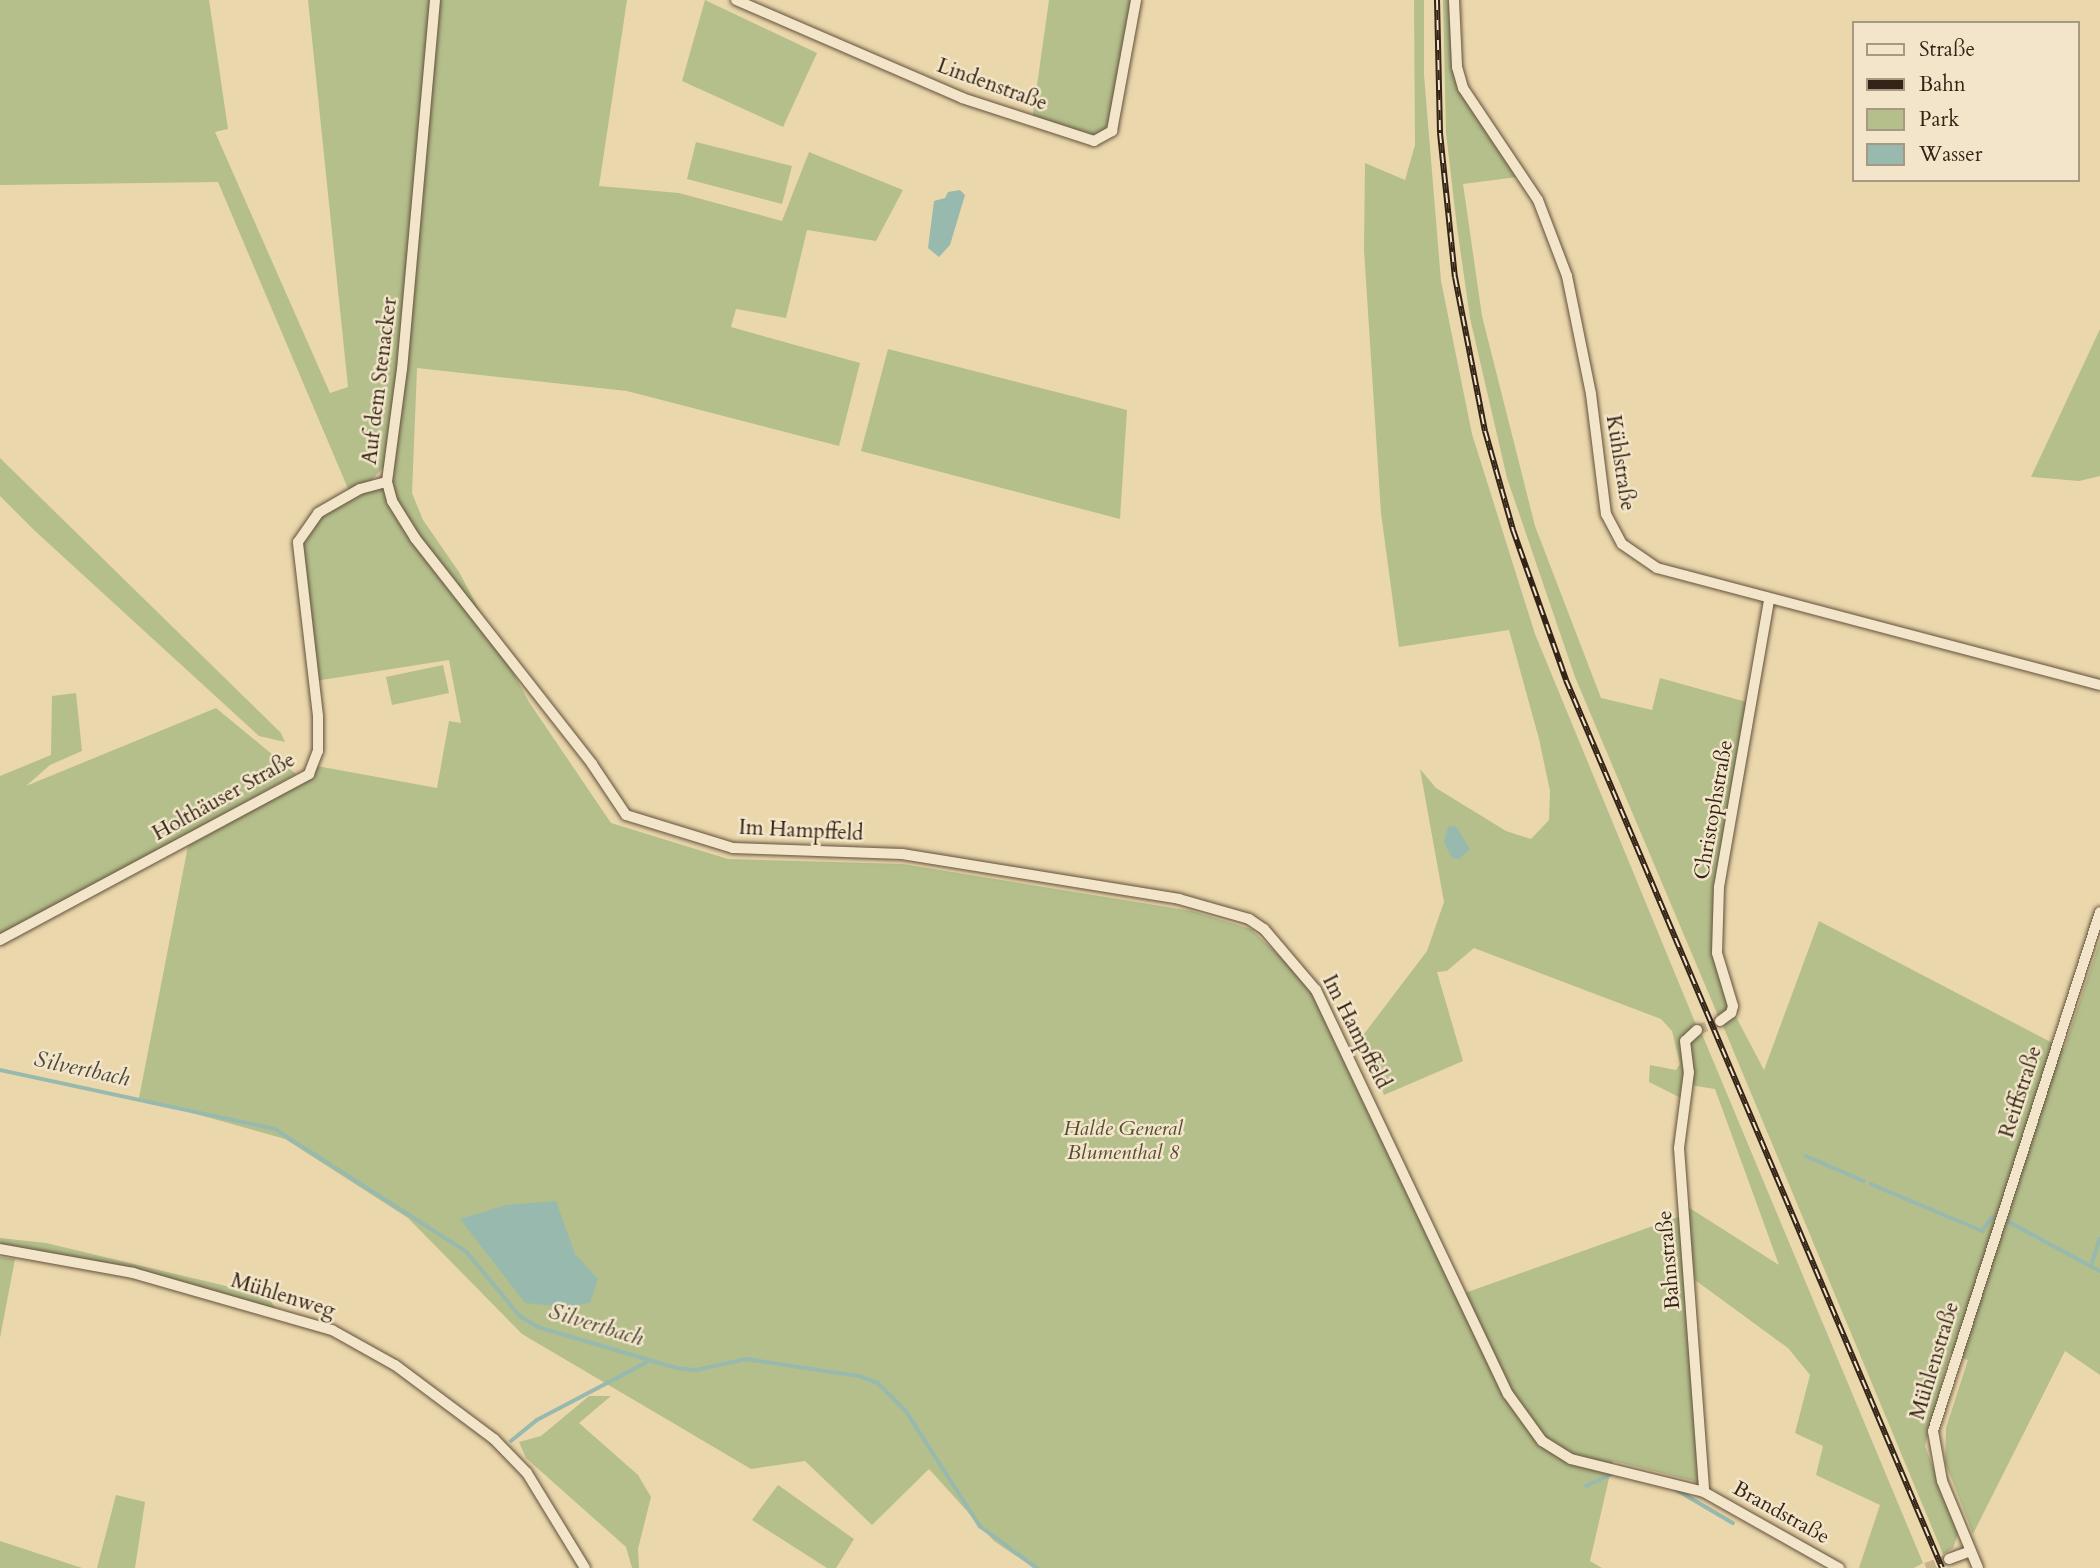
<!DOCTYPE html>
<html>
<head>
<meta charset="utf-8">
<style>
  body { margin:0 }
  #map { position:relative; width:2100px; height:1568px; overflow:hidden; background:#ebd7ac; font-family:Cardo,serif }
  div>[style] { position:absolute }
  .green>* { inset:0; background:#b5bf8c }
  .water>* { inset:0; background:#98b9ae }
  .stream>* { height:3.5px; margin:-1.75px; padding:0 1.75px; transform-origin:1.75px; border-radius:1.75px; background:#98b9ae }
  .street-tunnel>* { height:10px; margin-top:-5px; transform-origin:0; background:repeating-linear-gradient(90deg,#c6b38e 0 10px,transparent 0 15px) }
  .roads { filter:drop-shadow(0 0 2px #62513c) drop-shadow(0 0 2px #62513c) }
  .street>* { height:10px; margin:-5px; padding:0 5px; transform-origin:5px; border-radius:5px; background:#f2e5c9 }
  .rail>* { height:6px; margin-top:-3px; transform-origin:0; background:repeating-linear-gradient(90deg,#f2e5c9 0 10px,#342417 0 20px); box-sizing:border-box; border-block:2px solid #342417 }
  span { translate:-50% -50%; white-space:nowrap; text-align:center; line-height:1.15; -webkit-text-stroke:5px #f2e5c9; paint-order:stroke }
  .street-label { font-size:21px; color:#342417 }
  .park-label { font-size:21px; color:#544b34; font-style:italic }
  .water-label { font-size:23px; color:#4d493d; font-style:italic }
  .legend { position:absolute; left:1852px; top:21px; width:228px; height:161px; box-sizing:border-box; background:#f2e5c9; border:2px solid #a69882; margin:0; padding:9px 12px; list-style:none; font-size:21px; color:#342417 }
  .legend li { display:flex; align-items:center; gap:14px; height:35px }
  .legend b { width:35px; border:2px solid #a69882 }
</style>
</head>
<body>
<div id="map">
  <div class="green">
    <div style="clip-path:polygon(0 0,209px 0,228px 129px,215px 132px,330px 393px,348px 387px,308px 0,432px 0,391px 459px,370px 482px,349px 491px,218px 182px,0 185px)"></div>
    <div style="clip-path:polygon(437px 0,627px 0,599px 186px,679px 193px,782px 221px,809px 152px,903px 190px,876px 241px,807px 230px,786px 318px,736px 309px,731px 327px,860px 363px,839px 446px,627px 391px,417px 368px,412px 493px,423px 520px,459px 572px,529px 702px,611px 823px,728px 859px,903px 864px,1192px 911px,1251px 929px,1314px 989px,1462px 1294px,1681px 1216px,1698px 1482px,1613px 1461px,1590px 1561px,1602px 1568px,1034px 1568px,994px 1541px,929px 1469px,872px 1525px,805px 1461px,751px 1469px,522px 1334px,408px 1218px,285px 1139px,139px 1098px,188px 846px,305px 780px,317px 766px,437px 788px,449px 721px,461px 723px,449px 660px,315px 681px,301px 541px,313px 523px,362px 490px,390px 483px)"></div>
    <div style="clip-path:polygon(705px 0,817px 53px,783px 127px,682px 81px)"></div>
    <div style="clip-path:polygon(1049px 0,1135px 0,1118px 107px,1102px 133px,1086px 136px,1032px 121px)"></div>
    <div style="clip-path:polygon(1414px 0,1424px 0,1424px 75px,1441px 281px,1472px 434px,1535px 634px,1697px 1027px,1691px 1031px,1683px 1099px,1649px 1082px,1650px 1065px,1676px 1070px,1680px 1064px,1672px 1031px,1661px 1019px,1474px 948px,1447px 971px,1437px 972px,1463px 1061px,1384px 1095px,1361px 1038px,1427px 951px,1444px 902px,1420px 769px,1436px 788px,1506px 831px,1531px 839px,1549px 820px,1550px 791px,1539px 739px,1509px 630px,1399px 647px,1381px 513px,1364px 250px,1365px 163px,1405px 180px,1415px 145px)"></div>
    <div style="clip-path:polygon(1443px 0,1451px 0,1454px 65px,1517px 177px,1463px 184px,1482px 316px,1535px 526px,1601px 698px,1652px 710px,1660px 678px,1750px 703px,1718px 871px,1715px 953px,1730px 1006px,1719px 1018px,1575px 677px,1507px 478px,1470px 318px,1457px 227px,1446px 133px)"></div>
    <div style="clip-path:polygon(696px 142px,792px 166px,782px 204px,687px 179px)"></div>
    <div style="clip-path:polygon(2100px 329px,2100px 476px,2079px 481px,2031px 477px)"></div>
    <div style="clip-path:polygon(888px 349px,1127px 410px,1120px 519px,861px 451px)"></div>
    <div style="clip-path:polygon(0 458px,281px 733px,285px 742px,259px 736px,35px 531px,0 496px)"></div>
    <div style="clip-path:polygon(443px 665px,449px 693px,392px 705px,386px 677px)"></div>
    <div style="clip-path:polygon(76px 693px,82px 751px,50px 765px,26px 786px,216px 708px,296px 774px,0 936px,0 776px,51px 755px,52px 696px)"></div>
    <div style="clip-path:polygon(1819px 921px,2064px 1049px,2100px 940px,2100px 1375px,2065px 1351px,1973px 1534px,1945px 1462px,1946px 1428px,1968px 1360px,1950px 1353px,1925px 1446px,1958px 1534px,1953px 1548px,1943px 1554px,1723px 1026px,1734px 1013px,1764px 1070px)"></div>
    <div style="clip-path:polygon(1702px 1034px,1923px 1563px,1914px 1568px,1859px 1568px,1880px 1505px,1816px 1475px,1823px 1446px,1795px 1433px,1810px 1375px,1788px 1348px,1695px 1280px,1685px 1205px,1779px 1265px,1715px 1089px,1690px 1085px,1688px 1052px,1691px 1039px)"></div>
    <div style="clip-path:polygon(0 1238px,46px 1243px,268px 1296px,276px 1310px,114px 1264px,0 1247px)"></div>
    <div style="clip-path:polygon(0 1257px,15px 1259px,0 1338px)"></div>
    <div style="clip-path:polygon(589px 1396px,611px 1396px,579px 1423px,638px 1475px,651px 1497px,638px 1549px,639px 1568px,632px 1568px,626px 1547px,526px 1458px,519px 1442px,541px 1436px)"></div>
    <div style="clip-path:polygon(778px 1485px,854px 1539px,836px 1568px,827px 1568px,752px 1520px)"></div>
    <div style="clip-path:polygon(116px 1495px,145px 1502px,135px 1568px,97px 1568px)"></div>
    <div style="clip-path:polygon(0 1541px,82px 1568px,0 1568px)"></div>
  </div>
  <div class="water">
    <div style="clip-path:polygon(960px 190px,965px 195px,950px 245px,939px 257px,928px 248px,934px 201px,945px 198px,948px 192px)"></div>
    <div style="clip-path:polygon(1456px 826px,1470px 849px,1459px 859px,1452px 858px,1444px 843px,1448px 827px)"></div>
    <div style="clip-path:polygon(556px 1201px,575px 1254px,598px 1279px,590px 1303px,566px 1307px,525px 1303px,460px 1219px,506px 1205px)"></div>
  </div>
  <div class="stream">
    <div style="left:0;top:1070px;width:281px;rotate:12.1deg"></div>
    <div style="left:275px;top:1129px;width:228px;rotate:32.6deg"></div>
    <div style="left:467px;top:1252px;width:83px;rotate:50.4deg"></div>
    <div style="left:520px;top:1316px;width:21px;rotate:31deg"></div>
    <div style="left:538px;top:1327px;width:144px;rotate:16.5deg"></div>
    <div style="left:676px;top:1368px;width:20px;rotate:6deg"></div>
    <div style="left:696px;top:1370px;width:51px;rotate:-12.4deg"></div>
    <div style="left:746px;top:1359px;width:114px;rotate:8.6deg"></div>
    <div style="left:859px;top:1376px;width:20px;rotate:20deg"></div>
    <div style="left:878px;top:1383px;width:40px;rotate:45deg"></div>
    <div style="left:906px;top:1411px;width:137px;rotate:57.2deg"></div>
    <div style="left:980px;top:1526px;width:71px;rotate:36.4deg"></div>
    <div style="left:1806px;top:1156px;width:63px;rotate:23.3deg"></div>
    <div style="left:1871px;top:1184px;width:121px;rotate:22.9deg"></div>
    <div style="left:1982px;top:1231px;width:17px;rotate:-54deg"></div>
    <div style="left:2009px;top:1222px;width:103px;rotate:28.3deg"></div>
    <div style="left:2091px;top:1266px;width:28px;rotate:-72deg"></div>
    <div style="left:511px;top:1441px;width:33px;rotate:-39deg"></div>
    <div style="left:537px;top:1420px;width:124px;rotate:-27.8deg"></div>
    <div style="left:1586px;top:1486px;width:29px;rotate:-25deg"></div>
    <div style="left:1677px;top:1490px;width:65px;rotate:30.5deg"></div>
  </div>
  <div class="street-tunnel">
    <div style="left:1697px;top:1030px;width:25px;rotate:-21deg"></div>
    <div style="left:1926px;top:1568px;width:25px;rotate:-21deg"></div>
  </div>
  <div class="roads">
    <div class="street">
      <div style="left:435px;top:0;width:370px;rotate:95.1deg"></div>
      <div style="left:402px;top:369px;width:114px;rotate:97.6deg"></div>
      <div style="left:387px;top:482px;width:20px;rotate:75deg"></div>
      <div style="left:392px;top:501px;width:44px;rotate:58.1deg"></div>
      <div style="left:415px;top:538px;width:287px;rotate:51.9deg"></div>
      <div style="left:592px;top:764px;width:61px;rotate:56.3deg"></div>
      <div style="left:626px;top:815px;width:112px;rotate:17.1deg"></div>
      <div style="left:733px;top:848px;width:169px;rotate:2deg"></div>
      <div style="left:902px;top:854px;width:281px;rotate:9.2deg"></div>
      <div style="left:1179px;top:899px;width:73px;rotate:15.9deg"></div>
      <div style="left:1249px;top:919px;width:18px;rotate:34deg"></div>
      <div style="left:1264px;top:929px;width:80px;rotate:49.6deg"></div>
      <div style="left:1316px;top:990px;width:447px;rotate:64.6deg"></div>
      <div style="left:1508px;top:1394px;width:58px;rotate:54.1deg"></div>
      <div style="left:1542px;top:1441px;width:34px;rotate:32deg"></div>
      <div style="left:1571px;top:1459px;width:137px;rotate:13.9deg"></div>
      <div style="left:1704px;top:1492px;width:155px;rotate:29.4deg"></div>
      <div style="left:736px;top:0;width:246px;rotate:23.4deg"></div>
      <div style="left:962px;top:98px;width:139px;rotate:18deg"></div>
      <div style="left:1094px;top:141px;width:21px;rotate:-29deg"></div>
      <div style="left:1112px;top:131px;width:133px;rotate:-79.6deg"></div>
      <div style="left:1454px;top:0;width:67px;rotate:87.4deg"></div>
      <div style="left:1457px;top:67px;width:22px;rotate:74deg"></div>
      <div style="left:1463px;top:88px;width:135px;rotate:56.2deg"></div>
      <div style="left:1538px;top:200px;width:81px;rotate:69.1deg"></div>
      <div style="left:1567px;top:276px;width:120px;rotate:78.5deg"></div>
      <div style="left:1591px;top:394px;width:121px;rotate:82.9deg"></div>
      <div style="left:1606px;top:514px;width:34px;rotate:62deg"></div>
      <div style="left:1622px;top:544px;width:42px;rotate:34.4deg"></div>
      <div style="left:1657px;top:568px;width:458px;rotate:14.8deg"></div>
      <div style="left:0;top:940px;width:351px;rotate:-28.2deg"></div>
      <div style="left:309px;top:774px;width:25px;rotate:-69deg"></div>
      <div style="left:318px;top:751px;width:35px;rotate:-90deg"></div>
      <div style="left:318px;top:716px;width:175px;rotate:-96.6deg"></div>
      <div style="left:298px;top:542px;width:35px;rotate:-55deg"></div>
      <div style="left:318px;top:513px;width:48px;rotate:-29.7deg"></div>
      <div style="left:360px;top:489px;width:28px;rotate:-15deg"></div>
      <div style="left:1720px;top:1021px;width:14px;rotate:-36deg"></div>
      <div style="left:1731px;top:1013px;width:7px;rotate:-74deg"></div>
      <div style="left:1733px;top:1006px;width:55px;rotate:-106.8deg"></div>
      <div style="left:1717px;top:953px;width:66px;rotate:-88.3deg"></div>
      <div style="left:1719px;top:887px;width:291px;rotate:-80.1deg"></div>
      <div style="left:1697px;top:1030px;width:16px;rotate:137deg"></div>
      <div style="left:1685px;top:1041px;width:31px;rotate:83deg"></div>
      <div style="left:1689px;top:1072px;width:77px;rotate:97.5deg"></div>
      <div style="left:1679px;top:1148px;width:345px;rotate:85.8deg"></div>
      <div style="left:0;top:1249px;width:135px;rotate:10.2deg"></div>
      <div style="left:133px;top:1273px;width:207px;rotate:16deg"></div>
      <div style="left:332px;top:1330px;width:72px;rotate:29.1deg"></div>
      <div style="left:395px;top:1365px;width:124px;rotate:36.8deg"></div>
      <div style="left:494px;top:1439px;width:47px;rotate:45.9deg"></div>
      <div style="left:527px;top:1473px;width:111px;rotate:58.6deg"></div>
      <div style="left:1949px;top:1559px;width:23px;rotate:-20deg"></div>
      <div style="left:1978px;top:1568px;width:94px;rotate:-112.5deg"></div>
      <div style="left:1942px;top:1481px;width:51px;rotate:-100.2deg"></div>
      <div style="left:1933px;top:1431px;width:545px;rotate:-72.16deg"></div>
    </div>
  </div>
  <div class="rail">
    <div style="left:1437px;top:0;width:133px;rotate:88.7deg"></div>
    <div style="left:1440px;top:133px;width:145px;rotate:84.1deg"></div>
    <div style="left:1455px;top:277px;width:157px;rotate:79deg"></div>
    <div style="left:1485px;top:431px;width:103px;rotate:74.2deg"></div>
    <div style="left:1513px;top:530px;width:159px;rotate:70.5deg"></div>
    <div style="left:1566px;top:680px;width:964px;rotate:67.05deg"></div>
  </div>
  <div class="street-label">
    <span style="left:992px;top:85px;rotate:20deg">Lindenstraße</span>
    <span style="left:380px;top:381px;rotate:-83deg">Auf dem Stenacker</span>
    <span style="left:1620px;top:463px;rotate:81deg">Kühlstraße</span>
    <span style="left:224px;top:797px;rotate:-29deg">Holthäuser Straße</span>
    <span style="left:1714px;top:810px;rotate:-80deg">Christophstraße</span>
    <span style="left:801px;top:831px;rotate:3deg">Im Hampffeld</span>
    <span style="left:1356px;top:1032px;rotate:63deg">Im Hampffeld</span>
    <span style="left:2021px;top:1092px;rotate:-72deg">Reiffstraße</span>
    <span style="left:1669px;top:1260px;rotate:-95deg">Bahnstraße</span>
    <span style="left:283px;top:1296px;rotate:17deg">Mühlenweg</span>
    <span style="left:1935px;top:1361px;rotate:-73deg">Mühlenstraße</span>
    <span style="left:1781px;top:1513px;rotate:29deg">Brandstraße</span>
  </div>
  <div class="park-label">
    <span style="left:1123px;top:1141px">Halde General<br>Blumenthal 8</span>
  </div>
  <div class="water-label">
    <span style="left:82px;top:1069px;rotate:12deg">Silvertbach</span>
    <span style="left:596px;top:1325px;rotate:17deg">Silvertbach</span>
  </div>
  <ul class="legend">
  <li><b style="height:9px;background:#f2e5c9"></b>Straße</li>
  <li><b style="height:9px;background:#342417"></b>Bahn</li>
  <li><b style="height:19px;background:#b5bf8c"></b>Park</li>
  <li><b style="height:19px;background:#98b9ae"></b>Wasser</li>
  </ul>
</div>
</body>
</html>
